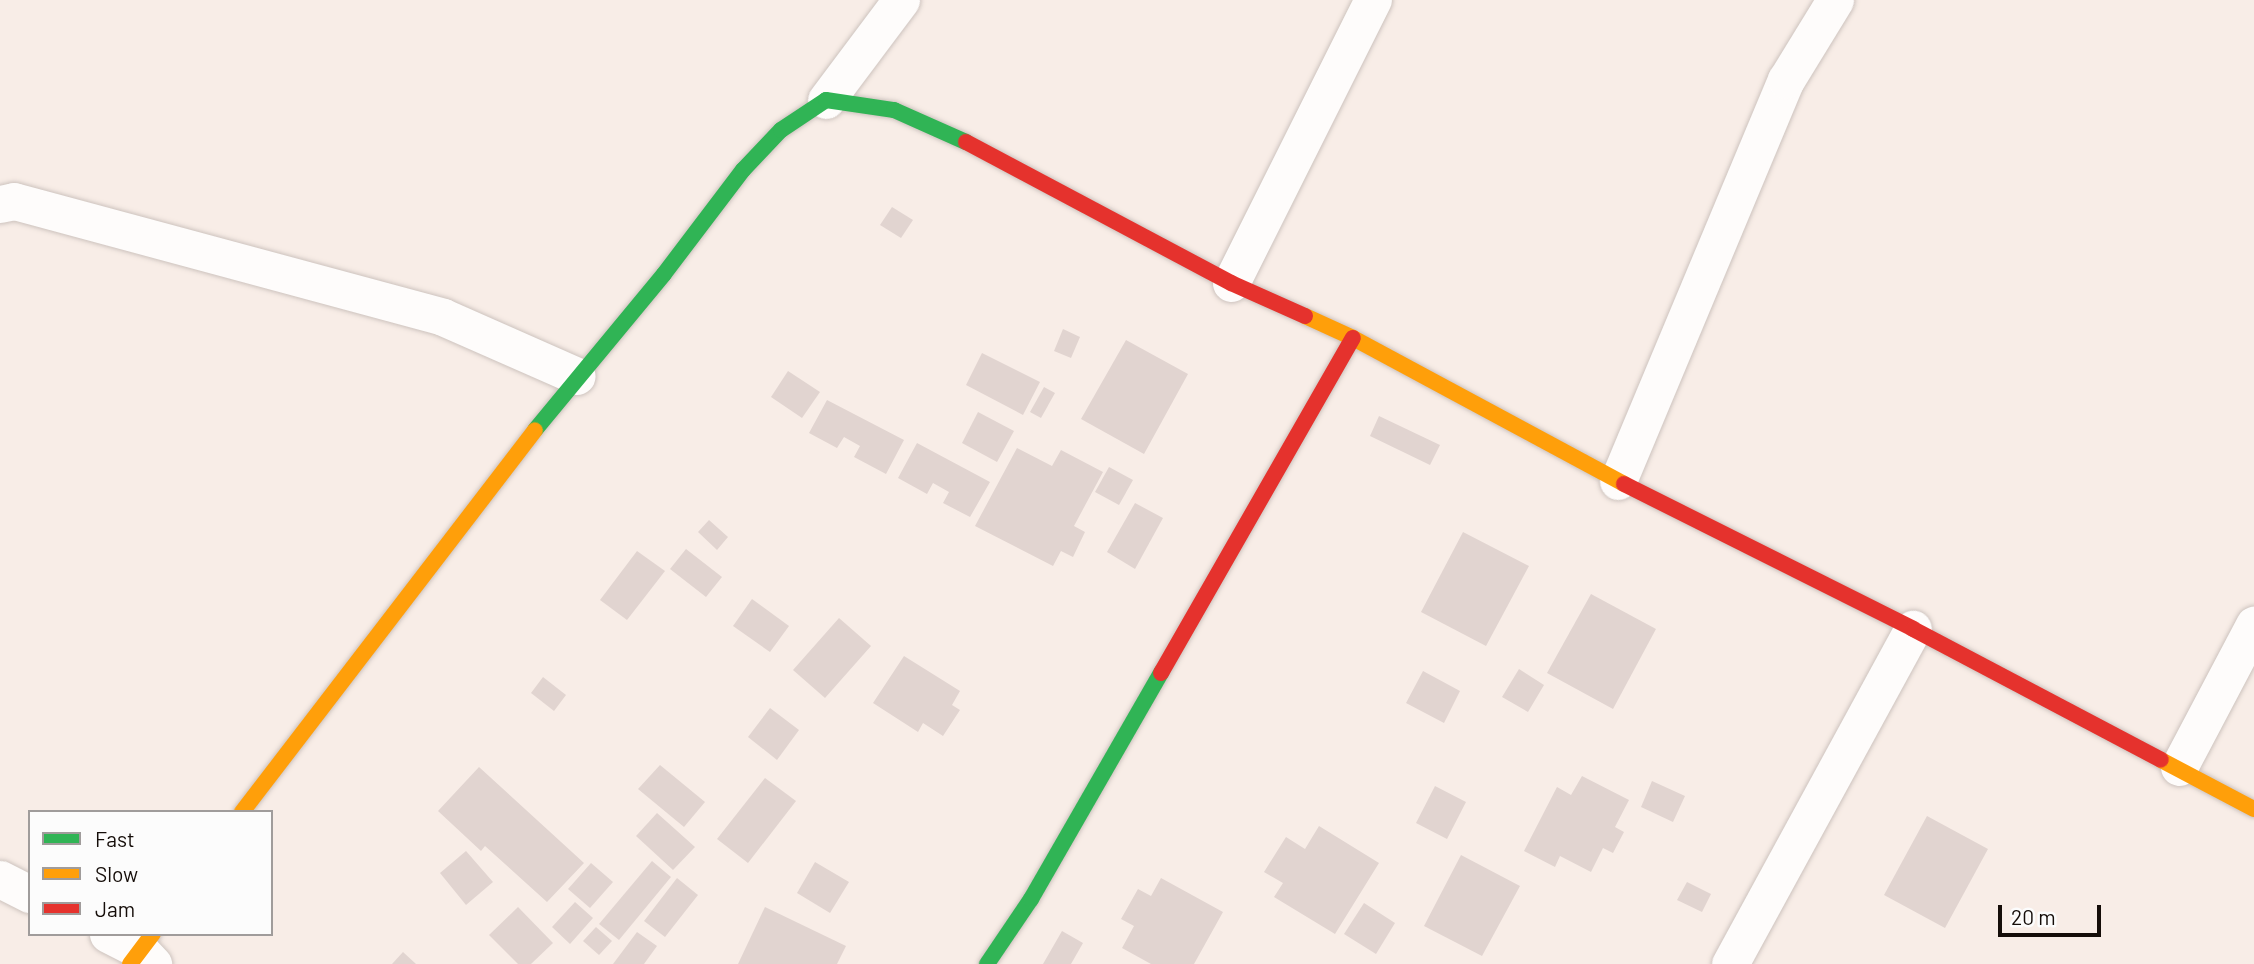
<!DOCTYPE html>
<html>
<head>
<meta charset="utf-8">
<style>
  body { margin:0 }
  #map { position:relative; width:2254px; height:964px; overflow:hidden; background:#f8ede7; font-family:Barlow,sans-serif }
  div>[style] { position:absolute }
  .building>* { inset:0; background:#e1d4d0 }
  .roads { filter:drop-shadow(0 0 2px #cdc3be) drop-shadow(0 0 2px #cdc3be) }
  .street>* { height:37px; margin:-18.5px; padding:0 18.5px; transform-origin:18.5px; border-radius:18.5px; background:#fefcfb }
  .fast>* { height:16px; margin:-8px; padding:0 8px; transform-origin:8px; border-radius:8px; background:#30b455 }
  .slow>* { height:16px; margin:-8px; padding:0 8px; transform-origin:8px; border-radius:8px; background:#ff9f0a }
  .jam>* { height:16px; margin:-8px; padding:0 8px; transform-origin:8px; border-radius:8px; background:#e5322d }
  span { translate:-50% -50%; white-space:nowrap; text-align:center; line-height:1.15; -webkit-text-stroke:5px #fcfcfc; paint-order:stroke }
  .legend { position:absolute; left:28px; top:810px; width:245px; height:126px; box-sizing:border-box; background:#fcfcfc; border:2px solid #a09c9b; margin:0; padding:9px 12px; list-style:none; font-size:21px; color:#150d09 }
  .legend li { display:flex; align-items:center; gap:14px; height:35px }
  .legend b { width:35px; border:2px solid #a09c9b }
  .scale { position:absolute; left:1998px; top:905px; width:103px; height:32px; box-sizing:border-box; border:4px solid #150d09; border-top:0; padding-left:9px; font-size:21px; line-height:24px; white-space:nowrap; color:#150d09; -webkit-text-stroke:5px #fcfcfc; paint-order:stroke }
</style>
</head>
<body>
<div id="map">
  <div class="building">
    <div style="clip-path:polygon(892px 207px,913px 220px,901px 238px,880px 225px)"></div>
    <div style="clip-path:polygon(1063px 329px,1080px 337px,1071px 358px,1054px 351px)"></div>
    <div style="clip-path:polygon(1126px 340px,1188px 374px,1144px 454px,1081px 419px)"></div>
    <div style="clip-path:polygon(982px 353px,1040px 382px,1023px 415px,966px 385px)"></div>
    <div style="clip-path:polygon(788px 371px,820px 392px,802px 418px,771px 397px)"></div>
    <div style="clip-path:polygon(1044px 387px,1055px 393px,1041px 418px,1030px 412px)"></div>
    <div style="clip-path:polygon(827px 400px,904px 440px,886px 474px,854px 457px,860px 446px,844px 437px,837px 448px,809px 433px)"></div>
    <div style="clip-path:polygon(978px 412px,1014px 431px,997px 462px,962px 443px)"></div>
    <div style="clip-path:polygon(1379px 416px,1440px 445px,1430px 465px,1370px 436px)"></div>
    <div style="clip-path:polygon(917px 443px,990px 482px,970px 517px,943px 503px,949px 492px,933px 483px,927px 494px,898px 478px)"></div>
    <div style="clip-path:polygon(1017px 448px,1052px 466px,1061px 450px,1103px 472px,1074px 526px,1085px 532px,1073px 557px,1061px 551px,1053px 566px,975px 526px)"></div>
    <div style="clip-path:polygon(1109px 467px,1133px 480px,1119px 505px,1095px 492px)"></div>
    <div style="clip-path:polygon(1135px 503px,1163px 518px,1135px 569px,1107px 552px)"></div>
    <div style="clip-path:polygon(709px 520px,728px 537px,717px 550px,698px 532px)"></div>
    <div style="clip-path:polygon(1463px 532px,1529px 566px,1486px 646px,1421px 612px)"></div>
    <div style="clip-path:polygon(686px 549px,722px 577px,706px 597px,670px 569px)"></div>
    <div style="clip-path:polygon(637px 551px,665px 571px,627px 620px,600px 600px)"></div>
    <div style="clip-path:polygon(1591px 594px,1656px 629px,1613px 709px,1547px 673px)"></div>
    <div style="clip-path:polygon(752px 599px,789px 626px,770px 652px,733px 626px)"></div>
    <div style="clip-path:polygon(839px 618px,871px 646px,825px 698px,793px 670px)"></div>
    <div style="clip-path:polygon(904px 656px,960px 691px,952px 705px,960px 710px,943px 736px,923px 723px,918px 732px,873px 703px)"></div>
    <div style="clip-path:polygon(1519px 669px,1544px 685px,1528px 712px,1502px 697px)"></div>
    <div style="clip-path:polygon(1423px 671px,1460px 691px,1444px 723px,1406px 703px)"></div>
    <div style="clip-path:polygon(543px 677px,566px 695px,554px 711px,531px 693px)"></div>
    <div style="clip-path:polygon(770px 708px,799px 730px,777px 760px,748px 737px)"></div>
    <div style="clip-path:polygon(660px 765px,705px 802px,684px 827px,638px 789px)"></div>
    <div style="clip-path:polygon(479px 767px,584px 863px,547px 902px,485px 846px,481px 851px,438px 811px)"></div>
    <div style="clip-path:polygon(1582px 776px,1629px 800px,1615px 827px,1624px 832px,1613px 853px,1603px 848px,1591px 872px,1560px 856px,1555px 867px,1524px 851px,1557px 787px,1571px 795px)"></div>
    <div style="clip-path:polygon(765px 778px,796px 801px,748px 863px,717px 839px)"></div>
    <div style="clip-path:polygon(1652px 781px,1685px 796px,1673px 822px,1641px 807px)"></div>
    <div style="clip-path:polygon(1435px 786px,1466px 802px,1447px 839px,1416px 823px)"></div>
    <div style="clip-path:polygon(657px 813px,695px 847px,673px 870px,636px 836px)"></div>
    <div style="clip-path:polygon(1927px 816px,1988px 849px,1945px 928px,1884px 895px)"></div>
    <div style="clip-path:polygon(1319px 826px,1379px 863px,1335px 934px,1274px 897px,1283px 883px,1264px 872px,1286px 837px,1305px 849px)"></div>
    <div style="clip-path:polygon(466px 851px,493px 882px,466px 905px,440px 873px)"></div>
    <div style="clip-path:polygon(1461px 855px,1520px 886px,1482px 956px,1424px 926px)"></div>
    <div style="clip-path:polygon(652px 861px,671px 877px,619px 940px,599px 924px)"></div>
    <div style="clip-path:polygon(815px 862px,849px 882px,830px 913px,797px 893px)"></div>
    <div style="clip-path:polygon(591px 863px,613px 882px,590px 908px,568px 889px)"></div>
    <div style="clip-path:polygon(677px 878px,698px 895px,665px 937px,644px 921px)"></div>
    <div style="clip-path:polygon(1161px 878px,1223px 912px,1194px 964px,1151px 964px,1122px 948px,1134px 926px,1121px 919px,1138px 889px,1151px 896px)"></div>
    <div style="clip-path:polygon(1687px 882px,1711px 894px,1702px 912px,1677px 900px)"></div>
    <div style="clip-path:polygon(575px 902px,593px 918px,570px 944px,552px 927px)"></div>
    <div style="clip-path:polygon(1364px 903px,1395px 923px,1376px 954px,1344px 934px)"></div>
    <div style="clip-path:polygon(518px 907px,553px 943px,531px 964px,518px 964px,489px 935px)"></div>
    <div style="clip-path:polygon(765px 907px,846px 946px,837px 964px,738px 964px)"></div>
    <div style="clip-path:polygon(596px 927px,612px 941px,599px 955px,583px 941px)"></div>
    <div style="clip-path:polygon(1062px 931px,1083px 943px,1071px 964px,1043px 964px)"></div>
    <div style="clip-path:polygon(637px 932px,657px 946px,644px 964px,613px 964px)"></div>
    <div style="clip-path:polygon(403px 952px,416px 964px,392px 964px)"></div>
  </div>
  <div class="roads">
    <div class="street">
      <div style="left:826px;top:100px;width:125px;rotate:-53.1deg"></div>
      <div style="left:0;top:204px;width:14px;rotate:-12deg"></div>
      <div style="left:14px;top:201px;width:444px;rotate:15.1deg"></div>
      <div style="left:443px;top:317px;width:146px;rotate:23.8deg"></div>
      <div style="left:1231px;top:283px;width:317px;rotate:-63.4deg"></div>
      <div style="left:1618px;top:481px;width:435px;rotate:-67.3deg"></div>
      <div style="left:1786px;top:80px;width:94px;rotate:-58.5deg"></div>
      <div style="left:2179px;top:767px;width:161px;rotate:-62.2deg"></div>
      <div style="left:0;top:879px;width:34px;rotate:27deg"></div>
      <div style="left:108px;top:934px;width:37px;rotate:27deg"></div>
      <div style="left:141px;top:951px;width:18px;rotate:47deg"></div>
      <div style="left:1730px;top:964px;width:382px;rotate:-61.4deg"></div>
    </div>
    <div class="fast">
      <div style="left:535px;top:430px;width:202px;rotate:-50.4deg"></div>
      <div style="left:664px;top:274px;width:131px;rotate:-52.8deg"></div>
      <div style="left:743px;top:170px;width:55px;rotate:-46.5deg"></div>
      <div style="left:781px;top:130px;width:54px;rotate:-33.7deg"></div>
      <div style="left:826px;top:100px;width:69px;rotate:8.4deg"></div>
      <div style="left:894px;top:110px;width:79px;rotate:24deg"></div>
      <div style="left:987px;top:964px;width:78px;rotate:-55.9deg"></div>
      <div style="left:1031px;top:899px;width:261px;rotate:-60.1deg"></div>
    </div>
    <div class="slow">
      <div style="left:1305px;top:316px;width:53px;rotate:24.6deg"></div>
      <div style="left:1353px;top:338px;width:308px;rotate:28.3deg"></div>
      <div style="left:2161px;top:760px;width:105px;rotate:27.8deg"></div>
      <div style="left:242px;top:812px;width:481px;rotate:-52.5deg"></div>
      <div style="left:130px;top:964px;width:38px;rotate:-53deg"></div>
    </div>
    <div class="jam">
      <div style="left:966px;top:142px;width:300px;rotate:28deg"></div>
      <div style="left:1231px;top:283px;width:81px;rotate:24deg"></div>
      <div style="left:1624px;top:484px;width:323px;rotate:26.6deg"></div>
      <div style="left:1913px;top:629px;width:280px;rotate:27.8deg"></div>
      <div style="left:1161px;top:673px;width:386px;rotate:-60.2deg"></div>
    </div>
  </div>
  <ul class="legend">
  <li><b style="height:9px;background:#30b455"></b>Fast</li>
  <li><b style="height:9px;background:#ff9f0a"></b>Slow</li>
  <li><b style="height:9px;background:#e5322d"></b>Jam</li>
  </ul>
  <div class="scale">20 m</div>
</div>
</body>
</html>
